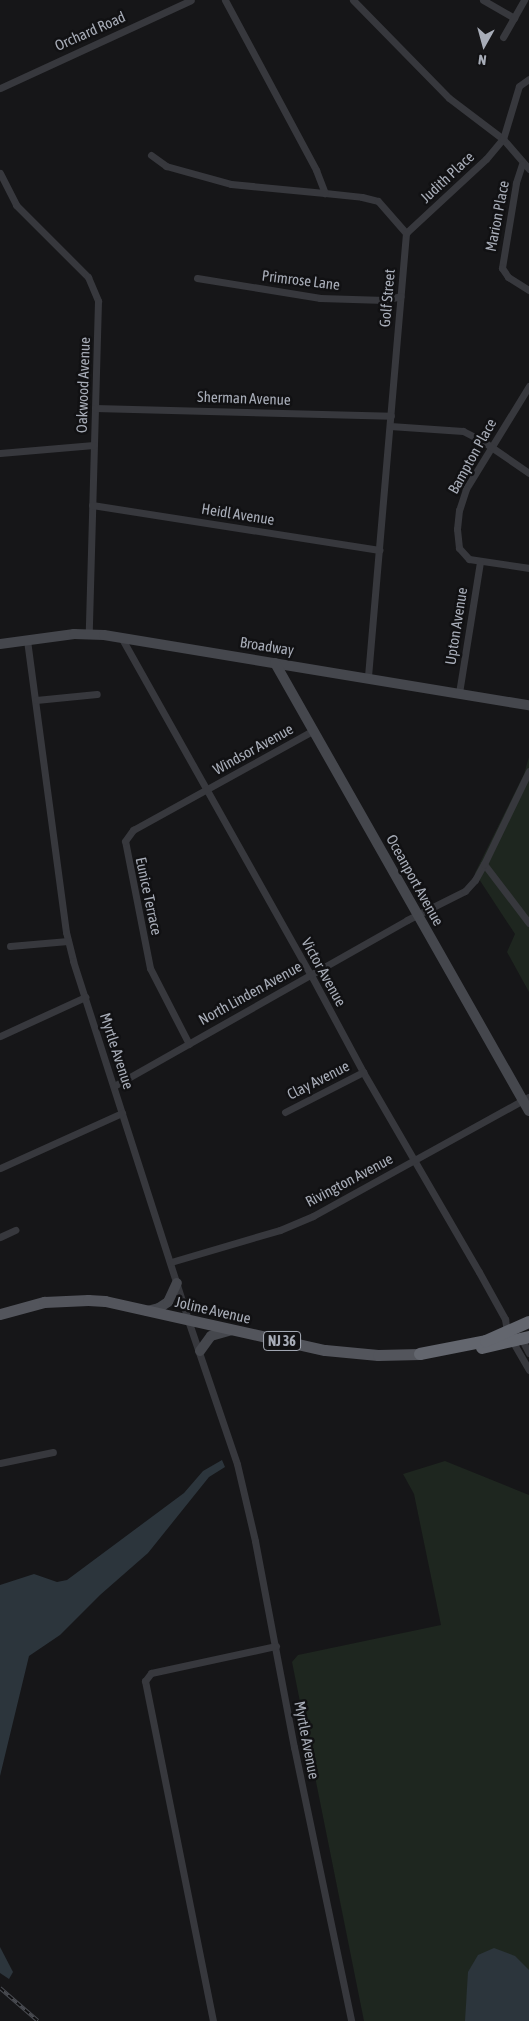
<!DOCTYPE html>
<html>
<head>
<meta charset="utf-8">
<style>
  body { margin:0 }
  #map { position:relative; width:529px; height:2021px; overflow:hidden; background:#161618; font-family:"Asap Condensed",sans-serif }
  div>[style] { position:absolute }
  .green>* { inset:0; background:#1e261f }
  .water>* { inset:0; background:#2c353c }
  .street>* { height:7px; margin:-3.5px; padding:0 3.5px; transform-origin:3.5px; border-radius:3.5px; background:#37383d }
  .secondary>* { height:10px; margin:-5px; padding:0 5px; transform-origin:5px; border-radius:5px; background:#45474d }
  .primary>* { height:11px; margin:-5.5px; padding:0 5.5px; transform-origin:5.5px; border-radius:5.5px; background:#53555c }
  .highway>* { height:12px; margin:-6px; padding:0 6px; transform-origin:6px; border-radius:6px; background:#63666e }
  .rail>* { height:4px; margin-top:-2px; transform-origin:0; background:repeating-linear-gradient(90deg,#111113 0 5.5px,#4a4c52 0 11px); box-sizing:border-box; border-block:1px solid #4a4c52 }
  span { translate:-50% -50%; white-space:nowrap; text-align:center; line-height:1.15; -webkit-text-stroke:5px #111113; paint-order:stroke }
  .shield-label span { padding:1px 4px; background:#111113; border:1px solid; border-radius:4px; -webkit-text-stroke-width:0 }
  .shield-label { font-size:14px; color:#a8adb8; font-weight:700 }
  .street-label { font-size:15px; color:#a8adb8 }
  .north { position:absolute; left:459px; top:20px; width:50px; height:50px; -webkit-text-stroke:4px #111113; paint-order:stroke; rotate:187deg; font-size:14px; font-weight:700; line-height:20px; text-align:center; color:#a8adb8 }
  .north::after { content:''; display:block; margin:auto; width:18px; height:22px; background:#a8adb8; clip-path:polygon(50% 0,100% 100%,50% 72%,0 100%) }
</style>
</head>
<body>
<div id="map">
  <div class="green">
    <div style="clip-path:polygon(529px 757px,529px 992px,507px 952px,515px 934px,475px 873px,524px 774px)"></div>
    <div style="clip-path:polygon(445px 1461px,529px 1495px,529px 2021px,364px 2021px,292px 1662px,298px 1655px,441px 1625px,414px 1494px,403px 1474px)"></div>
  </div>
  <div class="water">
    <div style="clip-path:polygon(222px 1460px,225px 1467px,209px 1477px,148px 1553px,100px 1595px,60px 1635px,29px 1656px,0 1776px,0 1585px,34px 1574px,57px 1582px,67px 1580px,184px 1493px,203px 1471px)"></div>
    <div style="clip-path:polygon(0 1947px,13px 1972px,9px 1979px,0 1973px)"></div>
    <div style="clip-path:polygon(494px 1948px,515px 1956px,529px 1970px,529px 2021px,465px 2021px,468px 1972px,478px 1955px)"></div>
  </div>
  <div class="street">
    <div style="left:225px;top:0;width:193px;rotate:61.8deg"></div>
    <div style="left:316px;top:170px;width:25px;rotate:69deg"></div>
    <div style="left:325px;top:193px;width:37px;rotate:6deg"></div>
    <div style="left:362px;top:197px;width:16px;rotate:14deg"></div>
    <div style="left:378px;top:201px;width:43px;rotate:48.8deg"></div>
    <div style="left:406px;top:233px;width:447px;rotate:94.9deg"></div>
    <div style="left:353px;top:0;width:137px;rotate:45.6deg"></div>
    <div style="left:449px;top:98px;width:68px;rotate:37.2deg"></div>
    <div style="left:503px;top:139px;width:40px;rotate:49deg"></div>
    <div style="left:483px;top:0;width:36px;rotate:30deg"></div>
    <div style="left:503px;top:37px;width:43px;rotate:-60.4deg"></div>
    <div style="left:0;top:88px;width:210px;rotate:-24.7deg"></div>
    <div style="left:151px;top:155px;width:19px;rotate:36deg"></div>
    <div style="left:166px;top:166px;width:67px;rotate:15.5deg"></div>
    <div style="left:231px;top:184px;width:94px;rotate:5.5deg"></div>
    <div style="left:522px;top:164px;width:20px;rotate:108deg"></div>
    <div style="left:516px;top:183px;width:86px;rotate:99.4deg"></div>
    <div style="left:502px;top:268px;width:11px;rotate:56deg"></div>
    <div style="left:508px;top:277px;width:25px;rotate:32deg"></div>
    <div style="left:0;top:173px;width:36px;rotate:63deg"></div>
    <div style="left:16px;top:205px;width:102px;rotate:45deg"></div>
    <div style="left:88px;top:277px;width:26px;rotate:67deg"></div>
    <div style="left:98px;top:301px;width:332px;rotate:91.6deg"></div>
    <div style="left:406px;top:233px;width:109px;rotate:-42.8deg"></div>
    <div style="left:486px;top:159px;width:26px;rotate:-50deg"></div>
    <div style="left:503px;top:139px;width:55px;rotate:-73.2deg"></div>
    <div style="left:519px;top:86px;width:12px;rotate:-35deg"></div>
    <div style="left:197px;top:278px;width:125px;rotate:9.2deg"></div>
    <div style="left:320px;top:298px;width:65px;rotate:1.8deg"></div>
    <div style="left:385px;top:300px;width:16px;rotate:-14deg"></div>
    <div style="left:529px;top:386px;width:121px;rotate:121.5deg"></div>
    <div style="left:466px;top:489px;width:22px;rotate:108deg"></div>
    <div style="left:459px;top:510px;width:19px;rotate:96deg"></div>
    <div style="left:457px;top:529px;width:19px;rotate:84deg"></div>
    <div style="left:459px;top:548px;width:15px;rotate:48deg"></div>
    <div style="left:469px;top:559px;width:61px;rotate:8.5deg"></div>
    <div style="left:95px;top:408px;width:296px;rotate:1.5deg"></div>
    <div style="left:390px;top:426px;width:73px;rotate:3.9deg"></div>
    <div style="left:463px;top:431px;width:20px;rotate:27deg"></div>
    <div style="left:481px;top:440px;width:58px;rotate:34.5deg"></div>
    <div style="left:0;top:453px;width:94px;rotate:-4.9deg"></div>
    <div style="left:92px;top:505px;width:291px;rotate:8.9deg"></div>
    <div style="left:121px;top:637px;width:388px;rotate:60.7deg"></div>
    <div style="left:311px;top:975px;width:110px;rotate:61.8deg"></div>
    <div style="left:363px;top:1072px;width:231px;rotate:59.9deg"></div>
    <div style="left:479px;top:1272px;width:54px;rotate:61deg"></div>
    <div style="left:505px;top:1319px;width:13px;rotate:81deg"></div>
    <div style="left:507px;top:1332px;width:44px;rotate:59.9deg"></div>
    <div style="left:27px;top:640px;width:295px;rotate:82.4deg"></div>
    <div style="left:66px;top:932px;width:30px;rotate:76deg"></div>
    <div style="left:73px;top:961px;width:377px;rotate:72.2deg"></div>
    <div style="left:188px;top:1320px;width:152px;rotate:71.2deg"></div>
    <div style="left:237px;top:1464px;width:79px;rotate:76.8deg"></div>
    <div style="left:255px;top:1541px;width:210px;rotate:79.3deg"></div>
    <div style="left:294px;top:1747px;width:280px;rotate:78.2deg"></div>
    <div style="left:459px;top:693px;width:133px;rotate:-80.9deg"></div>
    <div style="left:36px;top:700px;width:61px;rotate:-5.6deg"></div>
    <div style="left:484px;top:864px;width:74px;rotate:52.7deg"></div>
    <div style="left:10px;top:946px;width:58px;rotate:-4.9deg"></div>
    <div style="left:0;top:1036px;width:94px;rotate:-24.6deg"></div>
    <div style="left:189px;top:1044px;width:85px;rotate:-117.2deg"></div>
    <div style="left:150px;top:968px;width:129px;rotate:-101.1deg"></div>
    <div style="left:125px;top:841px;width:14px;rotate:-54deg"></div>
    <div style="left:133px;top:830px;width:205px;rotate:-28.9deg"></div>
    <div style="left:114px;top:1086px;width:337px;rotate:-29.5deg"></div>
    <div style="left:407px;top:920px;width:65px;rotate:-26.6deg"></div>
    <div style="left:465px;top:891px;width:15px;rotate:-48deg"></div>
    <div style="left:475px;top:880px;width:18px;rotate:-61deg"></div>
    <div style="left:484px;top:864px;width:103px;rotate:-64.2deg"></div>
    <div style="left:285px;top:1112px;width:88px;rotate:-27.1deg"></div>
    <div style="left:0;top:1168px;width:134px;rotate:-24.3deg"></div>
    <div style="left:0;top:1237px;width:17px;rotate:-25deg"></div>
    <div style="left:171px;top:1262px;width:114px;rotate:-16.4deg"></div>
    <div style="left:280px;top:1230px;width:36px;rotate:-23deg"></div>
    <div style="left:313px;top:1216px;width:247px;rotate:-28.9deg"></div>
    <div style="left:521px;top:1338px;width:17px;rotate:62deg"></div>
    <div style="left:0;top:1463px;width:54px;rotate:-11.7deg"></div>
    <div style="left:213px;top:2021px;width:347px;rotate:-101.3deg"></div>
    <div style="left:145px;top:1681px;width:10px;rotate:-53deg"></div>
    <div style="left:151px;top:1673px;width:128px;rotate:-12.2deg"></div>
  </div>
  <div class="secondary">
    <div style="left:0;top:644px;width:75px;rotate:-7.7deg"></div>
    <div style="left:74px;top:634px;width:30px;rotate:2deg"></div>
    <div style="left:104px;top:635px;width:431px;rotate:9.4deg"></div>
    <div style="left:275px;top:663px;width:515px;rotate:60.45deg"></div>
    <div style="left:147px;top:1311px;width:12px;rotate:-14deg"></div>
    <div style="left:159px;top:1308px;width:11px;rotate:-34deg"></div>
    <div style="left:168px;top:1302px;width:21px;rotate:-65deg"></div>
    <div style="left:200px;top:1351px;width:19px;rotate:-54deg"></div>
    <div style="left:211px;top:1336px;width:22px;rotate:-16deg"></div>
  </div>
  <div class="primary">
    <div style="left:0;top:1314px;width:46px;rotate:-15.3deg"></div>
    <div style="left:44px;top:1302px;width:44px;rotate:-2.6deg"></div>
    <div style="left:88px;top:1300px;width:17px;rotate:3deg"></div>
    <div style="left:105px;top:1301px;width:225px;rotate:12.6deg"></div>
    <div style="left:325px;top:1350px;width:53px;rotate:5.4deg"></div>
    <div style="left:378px;top:1355px;width:42px;rotate:-1.4deg"></div>
  </div>
  <div class="highway">
    <div style="left:482px;top:1348px;width:48px;rotate:-13.2deg"></div>
    <div style="left:420px;top:1354px;width:67px;rotate:-11.1deg"></div>
    <div style="left:486px;top:1341px;width:47px;rotate:-23.8deg"></div>
  </div>
  <div class="rail">
    <div style="left:0;top:1988px;width:50px;rotate:41deg"></div>
  </div>
  <div class="shield-label">
    <span style="left:282px;top:1341px">NJ 36</span>
  </div>
  <div class="street-label">
    <span style="left:90px;top:31px;rotate:-24deg">Orchard Road</span>
    <span style="left:447px;top:177px;rotate:-43deg">Judith Place</span>
    <span style="left:497px;top:216px;rotate:-79deg">Marion Place</span>
    <span style="left:301px;top:280px;rotate:7deg">Primrose Lane</span>
    <span style="left:387px;top:298px;rotate:-85deg">Golf Street</span>
    <span style="left:83px;top:385px;rotate:-88deg">Oakwood Avenue</span>
    <span style="left:244px;top:398px;rotate:2deg">Sherman Avenue</span>
    <span style="left:472px;top:456px;rotate:-61deg">Bampton Place</span>
    <span style="left:238px;top:514px;rotate:9deg">Heidl Avenue</span>
    <span style="left:456px;top:626px;rotate:-81deg">Upton Avenue</span>
    <span style="left:267px;top:646px;rotate:9deg">Broadway</span>
    <span style="left:253px;top:749px;rotate:-29deg">Windsor Avenue</span>
    <span style="left:415px;top:880px;rotate:61deg">Oceanport Avenue</span>
    <span style="left:149px;top:896px;rotate:78deg">Eunice Terrace</span>
    <span style="left:324px;top:972px;rotate:61deg">Victor Avenue</span>
    <span style="left:250px;top:993px;rotate:-29deg">North Linden Avenue</span>
    <span style="left:117px;top:1051px;rotate:72deg">Myrtle Avenue</span>
    <span style="left:318px;top:1080px;rotate:-27deg">Clay Avenue</span>
    <span style="left:349px;top:1180px;rotate:-28deg">Rivington Avenue</span>
    <span style="left:213px;top:1310px;rotate:13deg">Joline Avenue</span>
    <span style="left:307px;top:1740px;rotate:79deg">Myrtle Avenue</span>
  </div>
  <div class="north">N</div>
</div>
</body>
</html>
